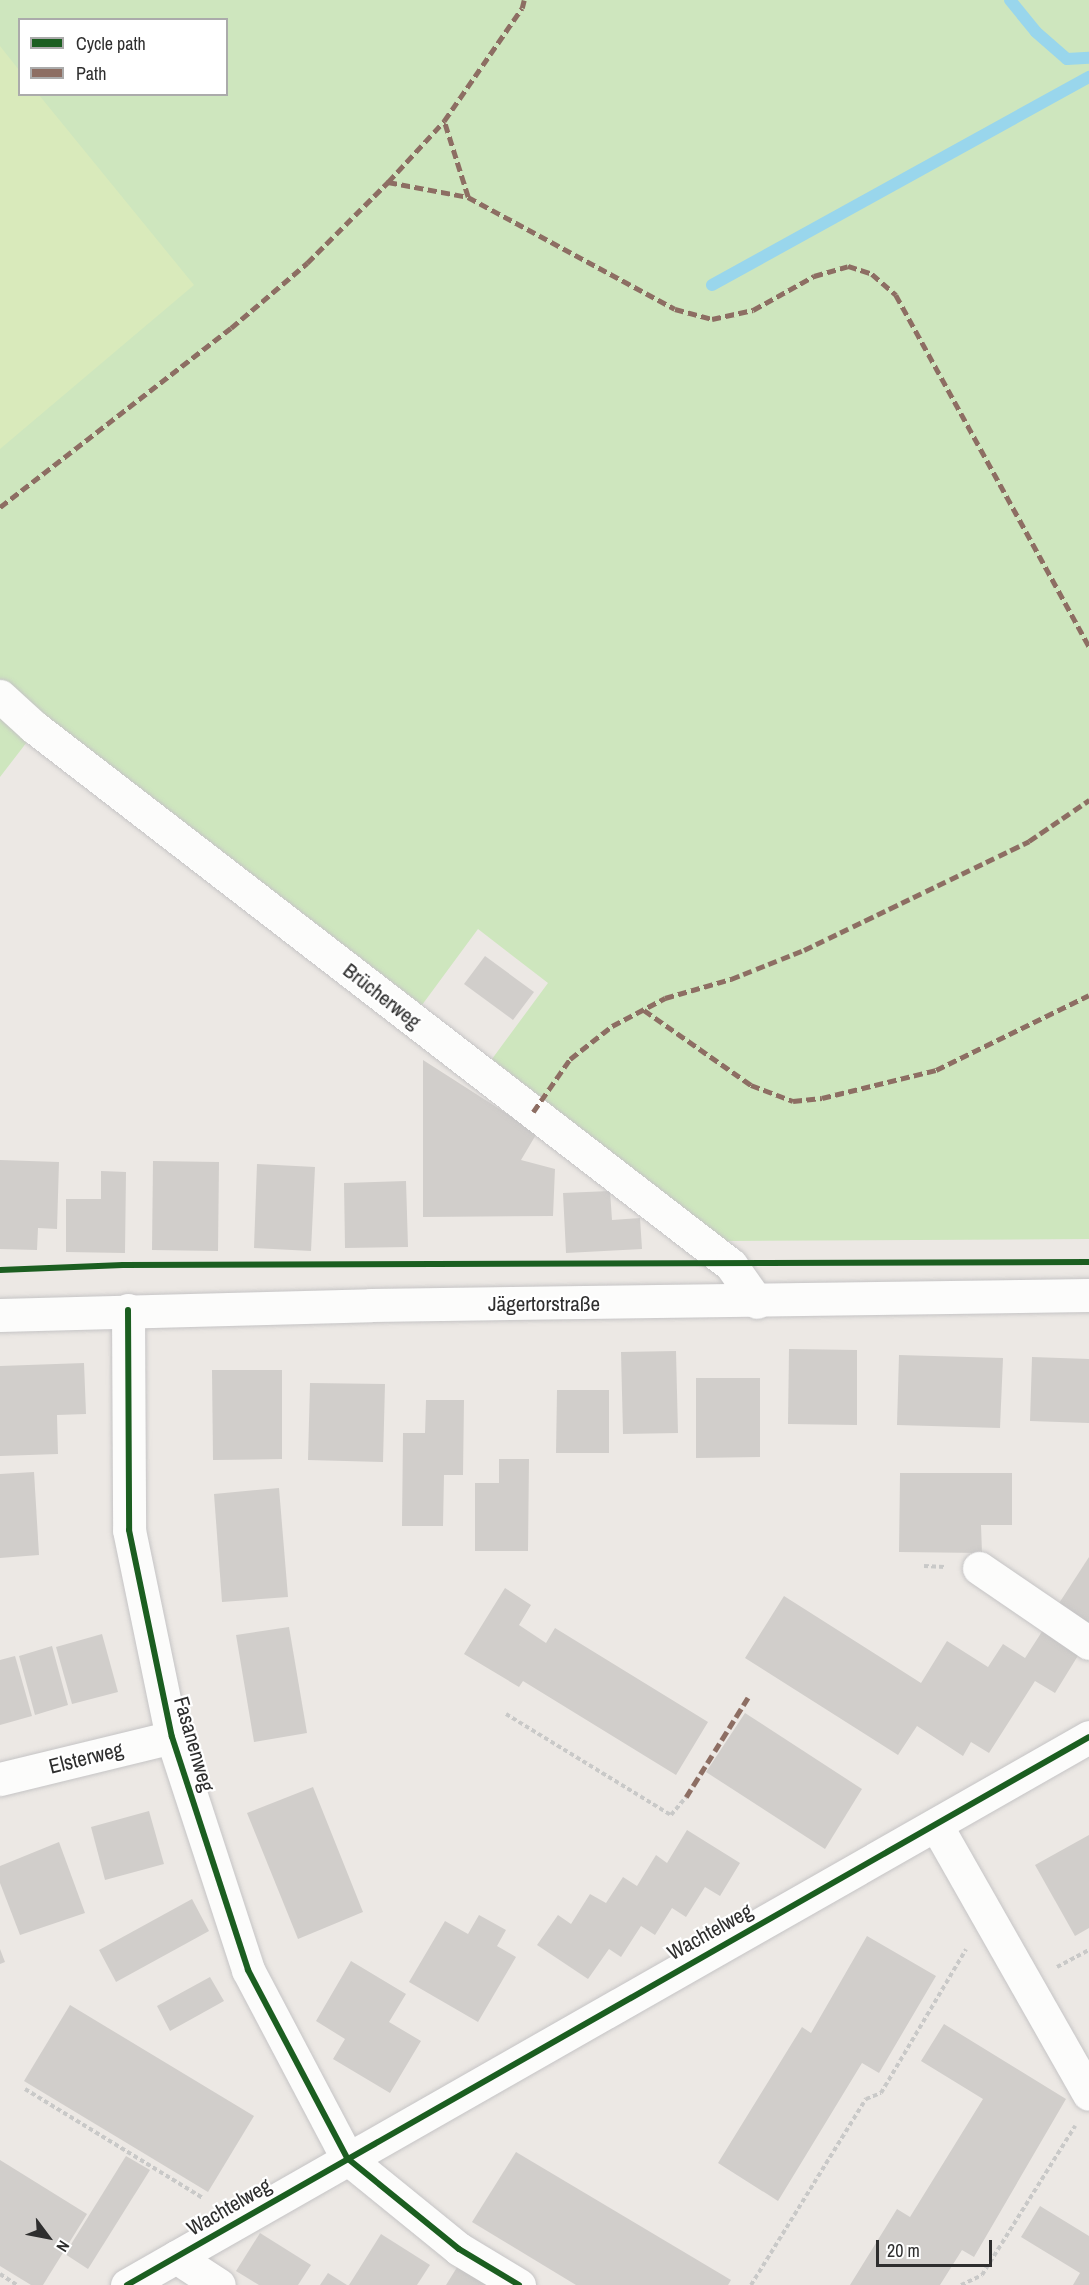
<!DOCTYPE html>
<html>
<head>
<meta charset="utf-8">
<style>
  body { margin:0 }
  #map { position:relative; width:1089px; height:2285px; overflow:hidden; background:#ece8e4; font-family:"Archivo Narrow",sans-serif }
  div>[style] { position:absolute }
  .green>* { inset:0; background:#cee6be }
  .pitch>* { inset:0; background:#d9eabb }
  .stream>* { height:12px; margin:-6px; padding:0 6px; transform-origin:6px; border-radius:6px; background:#99d6ec }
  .building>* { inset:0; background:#d1cecb }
  .path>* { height:4px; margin-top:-2px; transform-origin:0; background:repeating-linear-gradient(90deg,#c9c9c8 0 4.5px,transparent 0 7.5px) }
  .roads { filter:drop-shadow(0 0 2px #c5c4c5) drop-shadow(0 0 2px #c5c4c5) }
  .minor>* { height:33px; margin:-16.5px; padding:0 16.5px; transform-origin:16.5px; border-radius:16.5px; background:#fcfcfb }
  .quiet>* { height:4.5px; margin-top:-2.25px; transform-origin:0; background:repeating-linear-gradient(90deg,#8d6e63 0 9px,transparent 0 13.5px) }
  .cycleway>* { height:6px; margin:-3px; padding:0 3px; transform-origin:3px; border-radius:3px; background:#1b5e20 }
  span { translate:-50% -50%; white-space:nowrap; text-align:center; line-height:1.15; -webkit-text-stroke:4.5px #fff; paint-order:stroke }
  .street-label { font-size:21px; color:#2e2e2e }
  .legend { position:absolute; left:18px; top:18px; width:210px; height:78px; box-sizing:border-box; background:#fff; border:2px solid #ababab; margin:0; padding:8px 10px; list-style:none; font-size:18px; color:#2e2e2e }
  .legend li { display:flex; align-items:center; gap:12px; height:30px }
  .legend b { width:30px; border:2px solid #ababab }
  .north { position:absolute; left:18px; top:2207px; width:60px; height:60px; -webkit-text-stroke:4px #fff; paint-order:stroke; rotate:122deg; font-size:16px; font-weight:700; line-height:24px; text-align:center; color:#2e2e2e }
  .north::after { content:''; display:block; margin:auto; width:21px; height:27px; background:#2e2e2e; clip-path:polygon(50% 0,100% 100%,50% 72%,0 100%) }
  .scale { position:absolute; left:876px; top:2240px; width:116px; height:27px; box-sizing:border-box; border:3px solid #2e2e2e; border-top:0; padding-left:8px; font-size:18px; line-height:21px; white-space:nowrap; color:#2e2e2e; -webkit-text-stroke:4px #fff; paint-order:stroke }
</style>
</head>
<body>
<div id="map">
  <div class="green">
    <div style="clip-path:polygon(evenodd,0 0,1089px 0,1089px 1239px,727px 1241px,492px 1059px,548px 983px,478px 929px,422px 1005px,47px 716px,0 777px,0 0,20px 20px,226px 20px,226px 94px,20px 94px,20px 20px)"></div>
  </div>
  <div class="pitch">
    <div style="clip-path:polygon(0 46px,19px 70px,20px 94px,39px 95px,194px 285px,0 449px)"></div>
  </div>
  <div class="stream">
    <div style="left:1010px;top:0;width:41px;rotate:50.9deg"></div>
    <div style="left:1036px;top:32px;width:41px;rotate:41.1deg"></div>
    <div style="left:1067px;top:59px;width:22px;rotate:-3deg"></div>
    <div style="left:712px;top:285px;width:431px;rotate:-28.9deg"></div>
  </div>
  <div class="building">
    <div style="clip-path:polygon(485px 956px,534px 992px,513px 1020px,464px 984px)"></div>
    <div style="clip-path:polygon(423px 1060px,537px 1133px,521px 1160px,555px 1169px,553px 1216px,423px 1217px)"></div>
    <div style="clip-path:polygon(0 1160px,59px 1162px,57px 1229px,38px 1228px,37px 1250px,0 1249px)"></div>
    <div style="clip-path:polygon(153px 1161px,219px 1162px,218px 1251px,152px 1250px)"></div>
    <div style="clip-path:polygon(257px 1164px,315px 1167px,311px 1251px,254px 1248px)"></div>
    <div style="clip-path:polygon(101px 1171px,126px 1172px,125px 1253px,66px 1252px,66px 1199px,101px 1199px)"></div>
    <div style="clip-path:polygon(406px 1181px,408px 1247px,345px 1248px,344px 1183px)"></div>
    <div style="clip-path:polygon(610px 1191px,612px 1220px,640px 1218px,642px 1249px,566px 1253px,563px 1193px)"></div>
    <div style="clip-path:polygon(789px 1349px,857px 1350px,857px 1425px,788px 1424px)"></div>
    <div style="clip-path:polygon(676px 1351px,678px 1433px,623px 1434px,621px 1352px)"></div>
    <div style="clip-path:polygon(899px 1355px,1003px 1358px,1000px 1428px,897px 1425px)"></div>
    <div style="clip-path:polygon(1032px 1357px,1089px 1359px,1089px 1423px,1030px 1421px)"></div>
    <div style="clip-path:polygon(84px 1363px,86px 1414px,57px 1415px,58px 1454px,0 1456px,0 1366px)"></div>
    <div style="clip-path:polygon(212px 1370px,282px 1370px,282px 1459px,213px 1460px)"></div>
    <div style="clip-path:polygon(696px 1378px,760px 1378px,760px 1457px,696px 1458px)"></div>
    <div style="clip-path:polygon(310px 1383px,385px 1384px,383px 1462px,308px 1460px)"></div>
    <div style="clip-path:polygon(557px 1390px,609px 1390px,609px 1453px,556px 1453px)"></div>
    <div style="clip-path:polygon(426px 1400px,464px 1400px,463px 1475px,444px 1475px,443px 1526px,402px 1526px,403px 1433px,425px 1433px)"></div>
    <div style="clip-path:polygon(499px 1459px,529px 1459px,528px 1551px,475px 1551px,475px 1483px,499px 1483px)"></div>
    <div style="clip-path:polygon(34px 1472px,39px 1555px,0 1558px,0 1474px)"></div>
    <div style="clip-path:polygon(900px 1473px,1012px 1473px,1012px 1525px,981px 1525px,982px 1553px,899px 1552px)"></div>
    <div style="clip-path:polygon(279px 1488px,288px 1597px,222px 1602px,214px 1494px)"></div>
    <div style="clip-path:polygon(1089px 1557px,1089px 1634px,1054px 1611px)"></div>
    <div style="clip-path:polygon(505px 1588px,531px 1605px,519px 1625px,546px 1643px,555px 1628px,708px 1722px,676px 1775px,523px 1681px,519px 1687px,464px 1654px)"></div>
    <div style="clip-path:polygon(784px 1596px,921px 1683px,947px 1641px,988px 1667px,1003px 1644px,1025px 1658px,1043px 1630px,1079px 1654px,1055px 1693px,1035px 1681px,989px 1753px,971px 1742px,963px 1756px,917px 1726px,898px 1755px,745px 1658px)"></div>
    <div style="clip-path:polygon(289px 1627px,307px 1733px,254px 1742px,236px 1635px)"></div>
    <div style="clip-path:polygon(102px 1634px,118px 1692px,72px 1704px,56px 1647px)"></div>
    <div style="clip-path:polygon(52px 1646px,68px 1705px,35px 1715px,19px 1656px)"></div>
    <div style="clip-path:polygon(15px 1656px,32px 1716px,0 1725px,0 1660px)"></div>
    <div style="clip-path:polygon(745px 1713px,862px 1789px,825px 1849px,706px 1772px)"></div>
    <div style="clip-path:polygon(313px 1787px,363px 1912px,298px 1939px,247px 1813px)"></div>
    <div style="clip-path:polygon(149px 1811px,164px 1864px,105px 1880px,91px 1827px)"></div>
    <div style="clip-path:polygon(687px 1830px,740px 1863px,720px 1896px,705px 1887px,686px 1917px,672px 1908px,655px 1935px,641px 1926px,621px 1957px,609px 1949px,588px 1979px,537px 1945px,558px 1915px,571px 1924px,590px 1894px,606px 1903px,623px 1877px,637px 1886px,656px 1855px,667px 1863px)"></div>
    <div style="clip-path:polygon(1089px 1835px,1089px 1928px,1075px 1936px,1035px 1865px)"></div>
    <div style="clip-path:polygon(59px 1842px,85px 1913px,20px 1935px,0 1883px,0 1866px)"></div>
    <div style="clip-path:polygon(192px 1899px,209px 1931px,116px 1982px,99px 1950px)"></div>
    <div style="clip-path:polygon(479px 1915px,506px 1930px,497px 1946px,516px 1957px,478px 2022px,409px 1982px,445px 1921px,468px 1934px)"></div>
    <div style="clip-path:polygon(867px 1936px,936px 1976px,879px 2073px,862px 2063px,778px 2201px,718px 2163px,802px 2027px,811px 2033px)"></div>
    <div style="clip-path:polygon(0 1949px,5px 1962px,0 1964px)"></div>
    <div style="clip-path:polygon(351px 1961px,406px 1994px,389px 2022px,421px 2041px,390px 2093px,333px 2059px,345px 2039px,316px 2021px)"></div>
    <div style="clip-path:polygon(210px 1977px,224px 2001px,170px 2031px,157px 2006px)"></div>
    <div style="clip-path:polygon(70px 2005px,254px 2116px,208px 2192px,24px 2081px)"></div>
    <div style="clip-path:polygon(944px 2024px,1066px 2099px,974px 2257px,962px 2250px,940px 2285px,850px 2285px,897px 2209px,910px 2217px,983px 2099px,921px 2061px)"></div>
    <div style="clip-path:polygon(516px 2152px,731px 2280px,728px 2285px,576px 2285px,472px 2222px)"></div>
    <div style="clip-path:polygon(126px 2156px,150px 2170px,88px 2269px,65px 2254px)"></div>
    <div style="clip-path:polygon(0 2160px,87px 2214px,43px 2285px,31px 2285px,0 2266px)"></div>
    <div style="clip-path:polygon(1040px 2206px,1089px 2236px,1089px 2285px,1073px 2285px,1080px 2273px,1021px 2237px)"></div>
    <div style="clip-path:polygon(260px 2233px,311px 2265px,298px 2285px,259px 2285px,236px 2271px)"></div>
    <div style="clip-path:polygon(381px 2234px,430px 2265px,417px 2285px,349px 2285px)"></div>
    <div style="clip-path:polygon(461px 2261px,500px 2285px,446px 2285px)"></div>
    <div style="clip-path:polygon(328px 2273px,347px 2285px,320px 2285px)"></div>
  </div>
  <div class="path">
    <div style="left:924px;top:1566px;width:21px;rotate:3deg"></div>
    <div style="left:506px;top:1714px;width:193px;rotate:31.5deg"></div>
    <div style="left:671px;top:1815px;width:23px;rotate:-50deg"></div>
    <div style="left:1057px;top:1967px;width:36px;rotate:-28deg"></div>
    <div style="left:25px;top:2089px;width:209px;rotate:31.5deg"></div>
    <div style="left:0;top:2274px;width:20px;rotate:33deg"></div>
    <div style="left:751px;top:2285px;width:219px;rotate:-58.3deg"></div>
    <div style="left:866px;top:2099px;width:16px;rotate:-22deg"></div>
    <div style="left:881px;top:2093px;width:167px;rotate:-59.4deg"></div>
    <div style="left:961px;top:2285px;width:23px;rotate:-25deg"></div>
    <div style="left:982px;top:2275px;width:176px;rotate:-58deg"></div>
  </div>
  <div class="roads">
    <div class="minor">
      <div style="left:0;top:696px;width:46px;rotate:42.4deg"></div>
      <div style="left:34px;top:727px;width:880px;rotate:37.66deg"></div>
      <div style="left:731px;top:1265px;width:45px;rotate:54.9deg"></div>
      <div style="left:128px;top:1310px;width:220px;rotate:89.7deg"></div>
      <div style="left:129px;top:1530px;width:211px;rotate:78.3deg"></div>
      <div style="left:172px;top:1737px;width:245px;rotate:71.9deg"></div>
      <div style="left:248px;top:1970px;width:212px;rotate:62.2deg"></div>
      <div style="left:347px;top:2158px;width:144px;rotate:39.1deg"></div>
      <div style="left:459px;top:2249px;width:70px;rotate:31deg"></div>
      <div style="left:0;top:1315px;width:371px;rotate:-1.5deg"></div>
      <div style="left:371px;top:1305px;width:718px;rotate:-0.8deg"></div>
      <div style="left:979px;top:1568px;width:133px;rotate:34.3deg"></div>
      <div style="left:0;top:1779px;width:177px;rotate:-13.7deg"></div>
      <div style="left:936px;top:1825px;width:309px;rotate:60.4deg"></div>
      <div style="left:176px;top:2257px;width:51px;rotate:33.1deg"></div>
      <div style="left:127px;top:2285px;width:1107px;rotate:-29.67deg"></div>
    </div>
  </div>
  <div class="quiet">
    <div style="left:388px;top:182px;width:83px;rotate:-47.4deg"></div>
    <div style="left:468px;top:197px;width:80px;rotate:-107.5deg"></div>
    <div style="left:444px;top:121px;width:137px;rotate:-55.4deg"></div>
    <div style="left:522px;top:8px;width:8px;rotate:-76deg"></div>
    <div style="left:0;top:507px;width:292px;rotate:-37.8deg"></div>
    <div style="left:231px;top:328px;width:100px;rotate:-40.5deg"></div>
    <div style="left:307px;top:263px;width:115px;rotate:-45deg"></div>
    <div style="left:388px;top:182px;width:81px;rotate:10.6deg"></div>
    <div style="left:468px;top:197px;width:235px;rotate:28.4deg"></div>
    <div style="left:675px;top:309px;width:38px;rotate:15deg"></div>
    <div style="left:712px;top:319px;width:42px;rotate:-12.4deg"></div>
    <div style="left:753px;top:310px;width:70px;rotate:-29.1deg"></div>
    <div style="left:814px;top:276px;width:35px;rotate:-16deg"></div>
    <div style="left:848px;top:266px;width:25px;rotate:18deg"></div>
    <div style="left:872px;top:274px;width:32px;rotate:41deg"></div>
    <div style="left:896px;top:295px;width:401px;rotate:61.2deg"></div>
    <div style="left:644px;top:1010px;width:131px;rotate:35deg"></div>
    <div style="left:751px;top:1085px;width:45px;rotate:20.9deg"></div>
    <div style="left:793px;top:1101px;width:29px;rotate:-6deg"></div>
    <div style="left:822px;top:1098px;width:117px;rotate:-13.8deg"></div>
    <div style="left:936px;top:1070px;width:170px;rotate:-26.1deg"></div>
    <div style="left:533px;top:1112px;width:65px;rotate:-55.1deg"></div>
    <div style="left:570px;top:1059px;width:53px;rotate:-38.2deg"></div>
    <div style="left:612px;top:1026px;width:60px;rotate:-27.8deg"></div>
    <div style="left:665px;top:998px;width:69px;rotate:-16.1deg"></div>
    <div style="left:731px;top:979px;width:79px;rotate:-21.7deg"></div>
    <div style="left:804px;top:950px;width:250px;rotate:-25.8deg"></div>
    <div style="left:1029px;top:841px;width:73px;rotate:-34.3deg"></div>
    <div style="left:686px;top:1797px;width:121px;rotate:-58.1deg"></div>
  </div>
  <div class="cycleway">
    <div style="left:0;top:1270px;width:123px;rotate:-2.3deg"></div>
    <div style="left:123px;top:1265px;width:966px;rotate:-0.18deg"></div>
    <div style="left:128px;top:1310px;width:220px;rotate:89.7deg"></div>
    <div style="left:129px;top:1530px;width:211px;rotate:78.3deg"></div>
    <div style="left:172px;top:1737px;width:245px;rotate:71.9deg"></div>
    <div style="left:248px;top:1970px;width:212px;rotate:62.2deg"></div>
    <div style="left:347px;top:2158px;width:144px;rotate:39.1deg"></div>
    <div style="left:459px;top:2249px;width:70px;rotate:31deg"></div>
    <div style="left:127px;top:2285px;width:1107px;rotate:-29.67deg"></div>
  </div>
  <div class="street-label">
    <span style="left:382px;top:996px;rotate:38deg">Brücherweg</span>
    <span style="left:544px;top:1304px">Jägertorstraße</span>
    <span style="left:194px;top:1744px;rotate:74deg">Fasanenweg</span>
    <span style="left:86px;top:1758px;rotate:-14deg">Elsterweg</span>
    <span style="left:710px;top:1932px;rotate:-29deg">Wachtelweg</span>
    <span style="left:229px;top:2207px;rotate:-30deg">Wachtelweg</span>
  </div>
  <ul class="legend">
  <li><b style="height:8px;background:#1b5e20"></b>Cycle path</li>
  <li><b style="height:8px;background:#8d6e63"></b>Path</li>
  </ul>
  <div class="north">N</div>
  <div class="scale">20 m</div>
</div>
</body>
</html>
